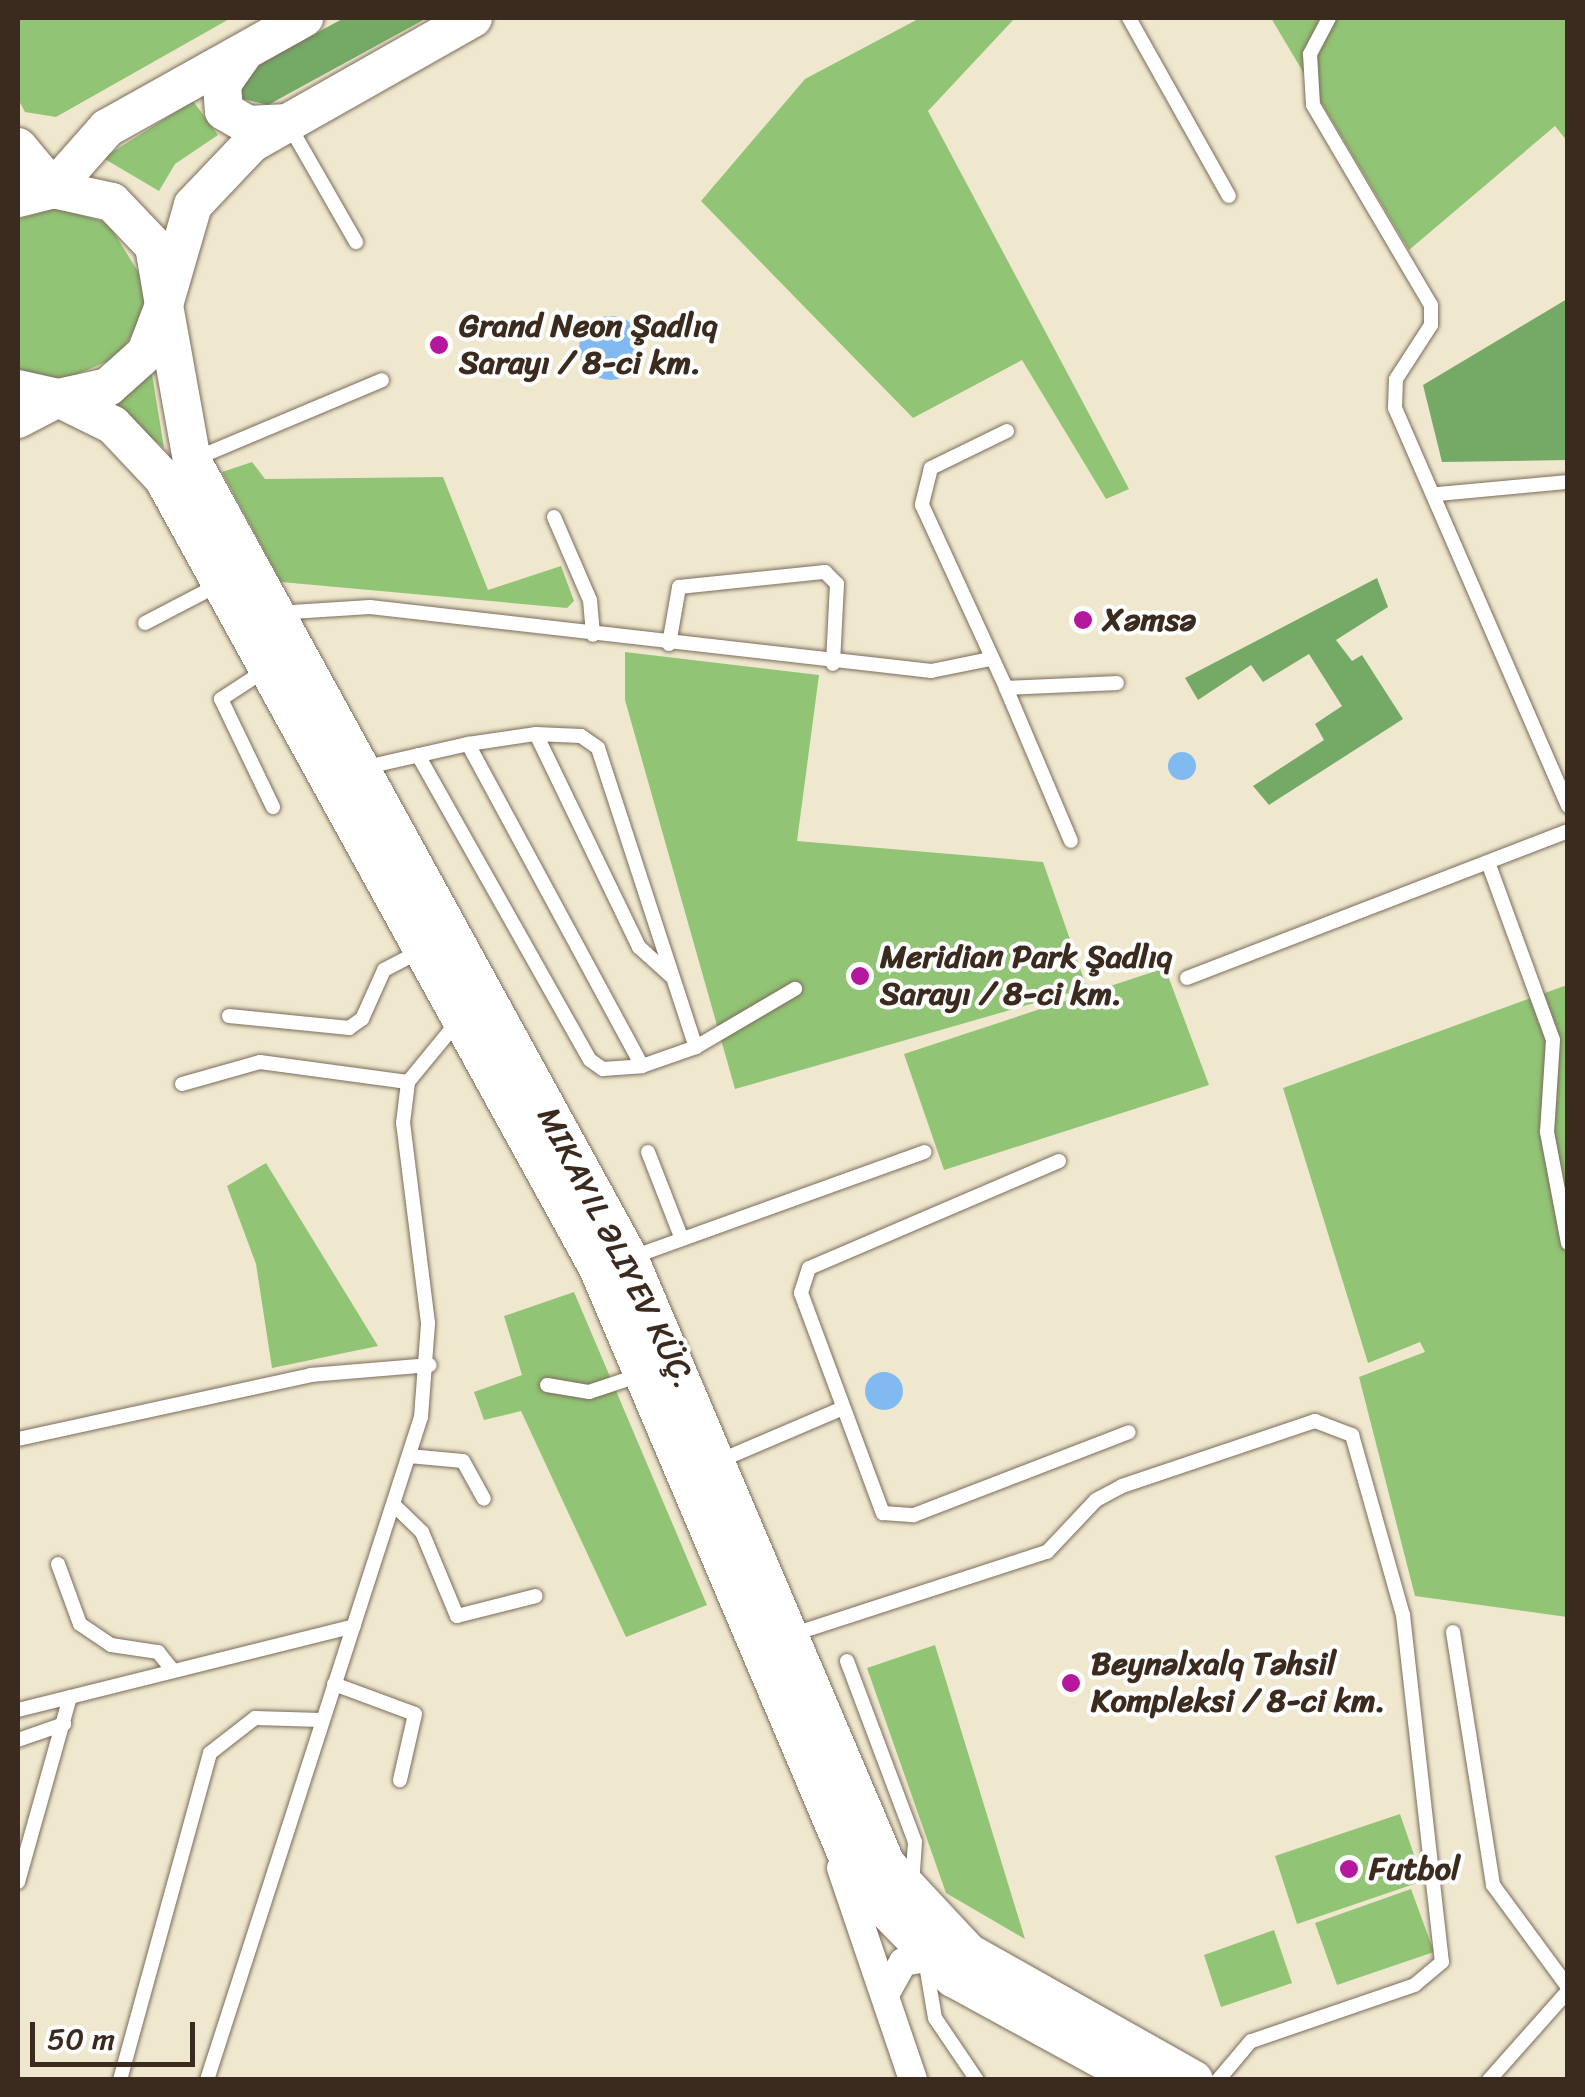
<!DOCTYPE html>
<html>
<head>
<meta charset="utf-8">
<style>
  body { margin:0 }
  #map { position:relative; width:1585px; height:2097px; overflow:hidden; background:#f0e8ce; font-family:Sriracha,sans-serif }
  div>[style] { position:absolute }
  .green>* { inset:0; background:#92c475 }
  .forest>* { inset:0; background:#75aa66 }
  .water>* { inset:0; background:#80baf1 }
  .round { border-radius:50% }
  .roads { filter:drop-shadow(0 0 2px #7a6c5c) drop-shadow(0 0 2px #7a6c5c) }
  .lane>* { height:14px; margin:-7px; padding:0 7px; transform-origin:7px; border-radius:7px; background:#fff }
  .street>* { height:28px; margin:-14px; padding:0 14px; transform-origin:14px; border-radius:14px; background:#fff }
  .secondary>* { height:38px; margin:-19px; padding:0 19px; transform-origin:19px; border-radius:19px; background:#fff }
  .dots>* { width:28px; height:28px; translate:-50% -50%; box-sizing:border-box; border:5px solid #fff; border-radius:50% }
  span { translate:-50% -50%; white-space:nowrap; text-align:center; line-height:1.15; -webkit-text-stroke:8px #fff; paint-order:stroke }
  .poi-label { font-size:32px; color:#3b2a1e; font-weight:700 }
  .left { translate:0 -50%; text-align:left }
  .street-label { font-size:32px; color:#3b2a1e }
  .frame { position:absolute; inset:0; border:20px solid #3b2a1e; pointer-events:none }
  .scale { position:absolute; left:30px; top:2022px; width:165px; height:45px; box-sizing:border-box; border:5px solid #3b2a1e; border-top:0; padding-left:12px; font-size:30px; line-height:35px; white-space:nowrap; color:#3b2a1e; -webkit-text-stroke:8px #fff; paint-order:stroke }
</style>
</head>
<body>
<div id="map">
  <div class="green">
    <div style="clip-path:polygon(18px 18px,231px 18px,56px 117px,25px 112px,18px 99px)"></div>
    <div style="clip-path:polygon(920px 18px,1015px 18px,928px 111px,1129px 489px,1106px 499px,1022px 360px,913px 418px,701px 201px,805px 79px)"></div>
    <div style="clip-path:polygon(1271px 18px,1567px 18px,1567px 141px,1555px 126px,1409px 250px)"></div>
    <div style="clip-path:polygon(193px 101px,218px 135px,175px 164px,159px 191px,103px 158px)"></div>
    <div style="clip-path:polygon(57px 208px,108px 223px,145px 283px,145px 310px,120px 356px,61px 381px,18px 370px,18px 219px)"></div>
    <div style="clip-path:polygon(152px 374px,164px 448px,107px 402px)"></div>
    <div style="clip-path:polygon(252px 462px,265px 479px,443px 477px,488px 590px,561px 566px,574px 601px,567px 608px,281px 582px,222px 472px)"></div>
    <div style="clip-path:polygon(625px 652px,819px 675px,797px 841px,1043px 862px,1087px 988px,735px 1089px,625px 700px)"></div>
    <div style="clip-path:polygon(1165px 968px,1209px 1085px,944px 1170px,904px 1054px)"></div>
    <div style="clip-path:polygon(1567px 985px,1567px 1617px,1415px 1596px,1359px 1377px,1425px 1352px,1420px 1342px,1368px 1363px,1283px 1088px)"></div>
    <div style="clip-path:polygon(266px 1163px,378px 1346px,272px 1368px,256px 1264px,227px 1186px)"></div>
    <div style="clip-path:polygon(574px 1292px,707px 1605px,626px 1637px,521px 1411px,484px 1420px,474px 1392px,522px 1375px,504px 1316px)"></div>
    <div style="clip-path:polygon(935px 1645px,1025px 1939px,946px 1893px,867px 1668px)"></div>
    <div style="clip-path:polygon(1400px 1814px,1423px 1881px,1297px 1924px,1275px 1856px)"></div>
    <div style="clip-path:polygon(1411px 1889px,1434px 1952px,1337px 1985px,1315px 1923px)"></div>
    <div style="clip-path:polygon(1274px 1930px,1292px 1983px,1221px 2007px,1204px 1955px)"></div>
  </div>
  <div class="forest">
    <div style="clip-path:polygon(344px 18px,427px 18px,268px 105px,239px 98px,245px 72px)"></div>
    <div style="clip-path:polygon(1567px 299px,1567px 460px,1442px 462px,1423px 385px)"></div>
    <div style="clip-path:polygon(1377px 578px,1388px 607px,1336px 640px,1352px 661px,1362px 655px,1403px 719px,1269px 805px,1253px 786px,1324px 740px,1315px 724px,1342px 706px,1309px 654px,1263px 682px,1251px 665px,1198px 700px,1185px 678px)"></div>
  </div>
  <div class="water">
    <div class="round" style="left:579px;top:316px;width:64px;height:64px"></div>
    <div class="round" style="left:1168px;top:752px;width:28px;height:28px"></div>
    <div class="round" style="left:865px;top:1372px;width:38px;height:38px"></div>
  </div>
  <div class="roads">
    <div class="lane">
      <div style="left:1129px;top:18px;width:204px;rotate:60.7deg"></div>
      <div style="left:1329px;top:18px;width:41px;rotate:117.8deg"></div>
      <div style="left:1310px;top:54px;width:51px;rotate:86.6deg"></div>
      <div style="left:1313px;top:105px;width:232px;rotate:59.5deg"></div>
      <div style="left:1431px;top:305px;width:20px;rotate:90deg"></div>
      <div style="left:1431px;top:325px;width:64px;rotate:122.9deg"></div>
      <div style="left:1396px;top:379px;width:29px;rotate:92deg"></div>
      <div style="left:1395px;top:408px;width:434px;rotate:66.5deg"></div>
      <div style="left:289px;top:125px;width:135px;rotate:60.2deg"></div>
      <div style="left:1007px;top:431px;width:85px;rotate:154deg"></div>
      <div style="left:931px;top:468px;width:38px;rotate:104deg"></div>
      <div style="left:922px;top:505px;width:201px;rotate:65.3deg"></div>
      <div style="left:1006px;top:688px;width:111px;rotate:-2.6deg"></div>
      <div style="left:192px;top:460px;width:206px;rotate:-22.8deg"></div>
      <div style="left:1438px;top:494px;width:131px;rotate:-5.3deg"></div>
      <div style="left:554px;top:517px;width:90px;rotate:66.6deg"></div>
      <div style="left:590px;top:600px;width:35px;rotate:85deg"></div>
      <div style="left:276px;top:613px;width:94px;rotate:-3.7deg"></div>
      <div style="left:370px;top:607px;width:565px;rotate:6.51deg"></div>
      <div style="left:931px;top:671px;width:60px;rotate:-11.5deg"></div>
      <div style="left:145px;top:623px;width:85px;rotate:-27.5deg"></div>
      <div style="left:669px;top:644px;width:58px;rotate:-80deg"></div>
      <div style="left:679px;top:587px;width:147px;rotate:-5.9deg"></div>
      <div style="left:825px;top:572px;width:17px;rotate:45deg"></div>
      <div style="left:837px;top:584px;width:80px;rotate:92.9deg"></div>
      <div style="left:267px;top:669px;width:55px;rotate:146.9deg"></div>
      <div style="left:221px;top:699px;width:120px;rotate:64.3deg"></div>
      <div style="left:1006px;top:688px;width:166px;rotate:67deg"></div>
      <div style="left:536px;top:734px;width:237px;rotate:64.2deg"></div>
      <div style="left:639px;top:947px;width:43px;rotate:42.2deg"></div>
      <div style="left:468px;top:744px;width:69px;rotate:-8.4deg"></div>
      <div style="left:536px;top:734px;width:45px;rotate:2.5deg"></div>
      <div style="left:581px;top:736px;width:21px;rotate:35deg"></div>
      <div style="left:598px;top:748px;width:315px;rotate:71.9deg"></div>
      <div style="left:418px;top:755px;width:350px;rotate:60.6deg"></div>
      <div style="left:590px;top:1060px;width:16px;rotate:35deg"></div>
      <div style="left:603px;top:1069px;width:39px;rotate:-4deg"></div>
      <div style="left:362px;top:768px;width:109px;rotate:-12.8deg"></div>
      <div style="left:468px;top:744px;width:366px;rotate:61.6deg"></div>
      <div style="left:642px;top:1066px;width:57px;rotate:-19.4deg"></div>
      <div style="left:696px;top:1047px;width:115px;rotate:-30.4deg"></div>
      <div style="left:1489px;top:865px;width:186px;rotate:69.9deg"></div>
      <div style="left:1553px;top:1040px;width:92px;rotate:93.7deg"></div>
      <div style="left:1547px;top:1132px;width:113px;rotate:79.3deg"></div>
      <div style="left:1187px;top:978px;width:408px;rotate:-21.1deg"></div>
      <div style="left:229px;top:1016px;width:121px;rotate:5.7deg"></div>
      <div style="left:349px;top:1028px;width:16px;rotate:-35deg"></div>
      <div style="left:362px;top:1019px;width:54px;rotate:-65.8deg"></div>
      <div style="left:384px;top:970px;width:43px;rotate:-27.8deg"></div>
      <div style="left:182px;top:1084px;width:81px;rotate:-15.8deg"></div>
      <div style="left:260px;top:1062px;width:149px;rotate:7.7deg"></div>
      <div style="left:648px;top:1152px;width:93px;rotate:68.7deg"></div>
      <div style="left:1059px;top:1161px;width:272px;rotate:156.8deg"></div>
      <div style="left:809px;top:1268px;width:26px;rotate:108deg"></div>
      <div style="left:801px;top:1293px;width:235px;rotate:69.6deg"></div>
      <div style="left:883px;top:1513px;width:31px;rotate:4deg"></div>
      <div style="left:914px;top:1515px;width:230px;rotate:-21.1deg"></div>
      <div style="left:630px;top:1258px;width:313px;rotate:-19.8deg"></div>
      <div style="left:547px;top:1385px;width:43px;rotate:9.5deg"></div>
      <div style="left:589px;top:1392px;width:57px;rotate:-18.4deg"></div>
      <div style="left:18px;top:1439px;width:300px;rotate:-12.3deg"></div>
      <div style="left:311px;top:1375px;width:119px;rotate:-4.8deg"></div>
      <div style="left:409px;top:1456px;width:54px;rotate:5.3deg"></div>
      <div style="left:463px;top:1461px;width:43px;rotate:61.1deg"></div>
      <div style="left:719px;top:1461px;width:135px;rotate:-23.1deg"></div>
      <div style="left:394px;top:1505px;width:39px;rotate:44deg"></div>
      <div style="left:422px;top:1532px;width:91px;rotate:67.4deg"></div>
      <div style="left:457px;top:1616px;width:81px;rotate:-14.2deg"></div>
      <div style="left:58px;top:1564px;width:64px;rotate:69.9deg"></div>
      <div style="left:80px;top:1624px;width:37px;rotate:34deg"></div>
      <div style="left:111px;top:1645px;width:48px;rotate:8.5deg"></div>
      <div style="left:158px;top:1652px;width:22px;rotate:51deg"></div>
      <div style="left:1453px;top:1632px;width:256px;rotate:81deg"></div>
      <div style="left:1493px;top:1885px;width:127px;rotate:53.7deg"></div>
      <div style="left:791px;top:1635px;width:269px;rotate:-18deg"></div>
      <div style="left:1047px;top:1552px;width:71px;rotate:-46.7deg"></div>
      <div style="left:1096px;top:1500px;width:30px;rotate:-28deg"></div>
      <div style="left:1122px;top:1486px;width:204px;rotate:-18.6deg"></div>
      <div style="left:1315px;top:1421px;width:40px;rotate:21deg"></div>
      <div style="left:1352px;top:1435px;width:187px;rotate:74.2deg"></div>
      <div style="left:1403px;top:1615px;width:349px;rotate:83.6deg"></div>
      <div style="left:1442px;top:1962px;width:35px;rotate:140deg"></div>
      <div style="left:1415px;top:1985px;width:173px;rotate:161.1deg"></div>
      <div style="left:1251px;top:2041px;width:51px;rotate:130.2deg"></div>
      <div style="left:847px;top:1661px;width:193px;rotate:69.4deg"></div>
      <div style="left:915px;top:1842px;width:39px;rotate:94deg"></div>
      <div style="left:334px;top:1684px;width:86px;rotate:20.3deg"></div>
      <div style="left:415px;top:1714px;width:68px;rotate:102.8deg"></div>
      <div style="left:18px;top:1710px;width:346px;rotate:-14deg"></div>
      <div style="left:18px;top:1740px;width:49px;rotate:-19.2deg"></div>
      <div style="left:18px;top:1882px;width:192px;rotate:-74.3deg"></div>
      <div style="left:925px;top:1959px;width:60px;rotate:80.4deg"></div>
      <div style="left:935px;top:2018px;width:75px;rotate:55.9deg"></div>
      <div style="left:120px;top:2080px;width:339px;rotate:-74.6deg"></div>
      <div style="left:210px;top:1753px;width:57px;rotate:-37.9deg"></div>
      <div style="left:255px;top:1718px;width:66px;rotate:1.7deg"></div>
      <div style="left:207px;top:2080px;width:697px;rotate:-72.11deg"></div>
      <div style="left:421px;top:1417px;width:94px;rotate:-85.7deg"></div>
      <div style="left:428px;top:1323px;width:202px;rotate:-97.1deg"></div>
      <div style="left:403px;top:1123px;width:41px;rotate:-83deg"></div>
      <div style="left:408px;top:1082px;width:80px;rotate:-50.6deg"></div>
      <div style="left:1489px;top:2080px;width:119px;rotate:-48.4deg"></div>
    </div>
    <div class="street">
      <div style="left:841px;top:1868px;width:224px;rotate:71.2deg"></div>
      <div style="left:887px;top:1991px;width:33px;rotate:-61deg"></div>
      <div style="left:903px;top:1962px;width:22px;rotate:-10deg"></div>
    </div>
    <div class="secondary">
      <div style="left:473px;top:18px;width:254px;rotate:150.5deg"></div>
      <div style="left:252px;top:143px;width:86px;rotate:133.6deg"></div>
      <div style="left:193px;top:205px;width:104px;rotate:106.2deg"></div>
      <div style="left:164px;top:305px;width:158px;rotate:79.8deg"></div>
      <div style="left:192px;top:461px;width:909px;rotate:61.26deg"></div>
      <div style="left:629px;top:1258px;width:658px;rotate:67.02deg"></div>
      <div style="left:886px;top:1864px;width:122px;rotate:47deg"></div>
      <div style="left:969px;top:1953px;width:258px;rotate:29.4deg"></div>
      <div style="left:243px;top:54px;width:37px;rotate:125deg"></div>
      <div style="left:222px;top:84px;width:27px;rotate:86deg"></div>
      <div style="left:224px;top:111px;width:28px;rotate:30deg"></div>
      <div style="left:248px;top:125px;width:36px;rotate:-3deg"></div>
      <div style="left:18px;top:147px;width:55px;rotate:50.2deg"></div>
      <div style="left:53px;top:189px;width:81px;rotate:-48.5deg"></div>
      <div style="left:107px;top:128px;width:226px;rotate:-29.2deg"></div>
      <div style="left:18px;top:198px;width:36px;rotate:-14deg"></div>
      <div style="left:53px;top:189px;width:60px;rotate:12.4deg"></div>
      <div style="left:112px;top:202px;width:61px;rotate:46.3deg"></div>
      <div style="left:154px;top:246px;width:60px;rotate:80.4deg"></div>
      <div style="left:164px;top:305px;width:51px;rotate:110.6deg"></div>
      <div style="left:146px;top:353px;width:51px;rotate:138.2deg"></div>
      <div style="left:108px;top:387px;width:51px;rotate:167.6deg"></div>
      <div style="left:58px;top:398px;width:41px;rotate:-167.3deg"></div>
      <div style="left:18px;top:419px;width:45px;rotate:-27.7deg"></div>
      <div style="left:58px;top:398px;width:61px;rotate:26.1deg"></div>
      <div style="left:113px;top:425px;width:73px;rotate:46.7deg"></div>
      <div style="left:163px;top:478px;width:902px;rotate:61.16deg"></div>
      <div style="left:598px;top:1268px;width:666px;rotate:67.02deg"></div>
      <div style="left:858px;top:1881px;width:136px;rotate:45.6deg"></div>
      <div style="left:953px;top:1978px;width:212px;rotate:28.7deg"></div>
    </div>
  </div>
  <div class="dots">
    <div style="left:439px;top:345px;background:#b5179e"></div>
    <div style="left:1083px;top:620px;background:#b5179e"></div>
    <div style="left:860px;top:976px;background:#b5179e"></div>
    <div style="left:1071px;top:1683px;background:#b5179e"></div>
    <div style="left:1349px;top:1869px;background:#b5179e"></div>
  </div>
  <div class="poi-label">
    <span class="left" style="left:459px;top:345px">Grand Neon Şadlıq<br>Sarayı / 8-ci km.</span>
    <span class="left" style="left:1103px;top:620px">Xəmsə</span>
    <span class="left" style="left:880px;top:976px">Meridian Park Şadlıq<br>Sarayı / 8-ci km.</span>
    <span class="left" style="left:1091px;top:1683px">Beynəlxalq Təhsil<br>Kompleksi / 8-ci km.</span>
    <span class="left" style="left:1369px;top:1869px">Futbol</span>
  </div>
  <div class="street-label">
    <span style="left:616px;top:1248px;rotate:63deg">MIKAYIL ƏLIYEV KÜÇ.</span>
  </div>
  <div class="frame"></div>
  <div class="scale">50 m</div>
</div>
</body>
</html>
